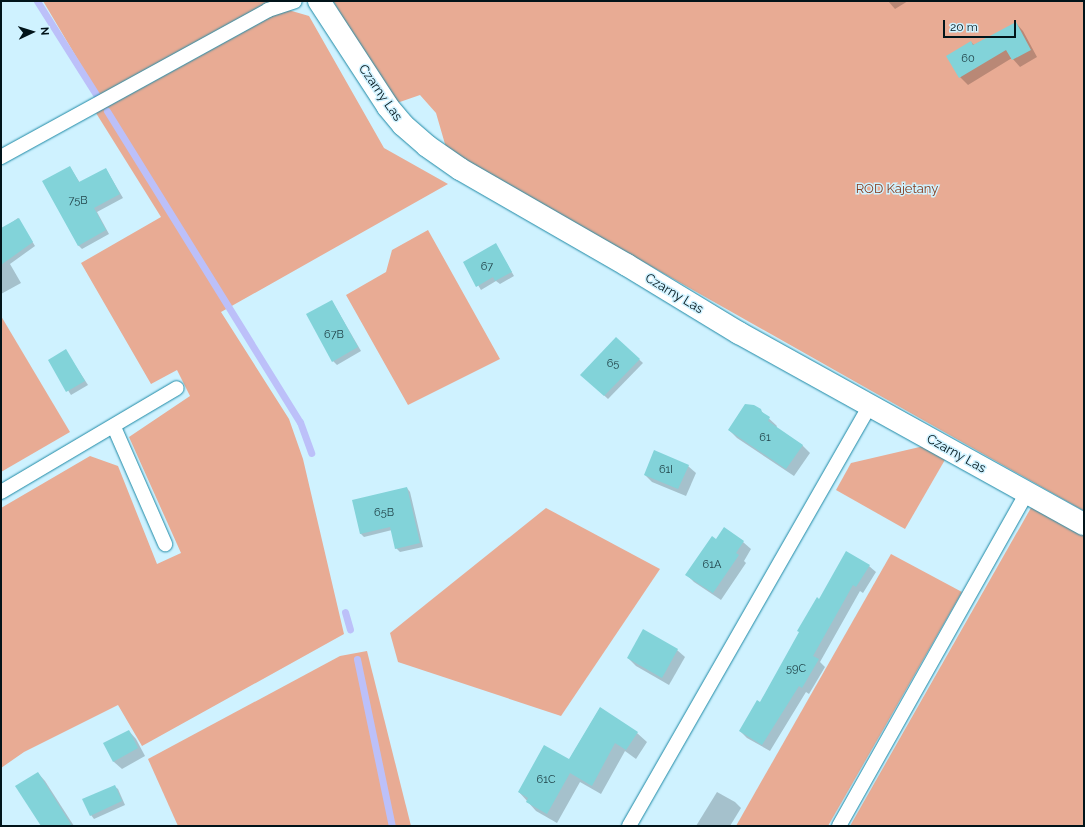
<!DOCTYPE html>
<html>
<head>
<meta charset="utf-8">
<style>
  body { margin:0 }
  #map { position:relative; width:1085px; height:827px; overflow:hidden; background:#cff2ff; font-family:Raleway,sans-serif }
  div>[style] { position:absolute }
  .green>* { inset:0; background:#e8ab94 }
  .shadow>* { inset:0; background:#0003 }
  .stream>* { height:7px; margin:-3.5px; padding:0 3.5px; transform-origin:3.5px; border-radius:3.5px; background:#bcc0f9 }
  .building>* { inset:0; background:#82d3d9 }
  .roads { filter:drop-shadow(0 0 1px #1c88a5) drop-shadow(0 0 1px #1c88a5) }
  .service>* { height:14px; margin:-7px; padding:0 7px; transform-origin:7px; border-radius:7px; background:#fff }
  .minor>* { height:22px; margin:-11px; padding:0 11px; transform-origin:11px; border-radius:11px; background:#fff }
  span { translate:-50% -50%; white-space:nowrap; text-align:center; line-height:1.15; -webkit-text-stroke:3px #cff2ff; paint-order:stroke }
  .number-label { font-size:11px; color:#21444a }
  .number-label span { -webkit-text-stroke-width:0 }
  .street-label { font-size:13px; color:#01141a }
  .park-label { font-size:13px; color:#853b1d }
  .frame { position:absolute; inset:0; border:2px solid #01141a; pointer-events:none }
  .north { position:absolute; left:12px; top:12px; width:40px; height:40px; -webkit-text-stroke:3px #cff2ff; paint-order:stroke; rotate:86deg; font-size:11px; font-weight:700; line-height:16px; text-align:center; color:#01141a }
  .north::after { content:''; display:block; margin:auto; width:14px; height:18px; background:#01141a; clip-path:polygon(50% 0,100% 100%,50% 72%,0 100%) }
  .scale { position:absolute; left:943px; top:20px; width:73px; height:18px; box-sizing:border-box; border:2px solid #01141a; border-top:0; padding-left:5px; font-size:12px; line-height:14px; white-space:nowrap; color:#01141a; -webkit-text-stroke:3px #cff2ff; paint-order:stroke }
</style>
</head>
<body>
<div id="map">
  <div class="green">
    <div style="clip-path:polygon(43px 1px,275px 1px,100px 97px)"></div>
    <div style="clip-path:polygon(333px 1px,1084px 1px,1084px 511px,447px 151px,436px 113px,420px 95px,394px 104px)"></div>
    <div style="clip-path:polygon(285px 9px,309px 16px,384px 148px,448px 184px,221px 312px,289px 419px,303px 459px,344px 634px,142px 746px,118px 705px,24px 752px,1px 768px,1px 508px,90px 456px,118px 466px,157px 564px,181px 553px,129px 437px,190px 396px,177px 370px,151px 384px,81px 263px,161px 217px,96px 113px)"></div>
    <div style="clip-path:polygon(428px 230px,500px 359px,408px 405px,346px 295px,386px 272px,392px 250px)"></div>
    <div style="clip-path:polygon(1px 316px,70px 432px,1px 472px)"></div>
    <div style="clip-path:polygon(924px 446px,946px 458px,905px 529px,836px 490px,851px 463px)"></div>
    <div style="clip-path:polygon(1032px 506px,1084px 536px,1084px 826px,850px 826px)"></div>
    <div style="clip-path:polygon(546px 508px,660px 569px,561px 716px,398px 662px,390px 633px)"></div>
    <div style="clip-path:polygon(891px 554px,962px 592px,828px 826px,736px 826px)"></div>
    <div style="clip-path:polygon(367px 651px,411px 826px,178px 826px,148px 759px,340px 656px)"></div>
  </div>
  <div class="shadow">
    <div style="clip-path:polygon(888px 1px,908px 1px,895px 9px)"></div>
    <div style="clip-path:polygon(1016px 23px,1023px 31px,1037px 57px,1020px 67px,1012px 58px,968px 85px,960px 77px,971px 42px,974px 45px)"></div>
    <div style="clip-path:polygon(70px 167px,80px 183px,106px 169px,123px 198px,97px 212px,109px 234px,82px 249px,78px 245px)"></div>
    <div style="clip-path:polygon(18px 218px,35px 246px,10px 264px,21px 283px,1px 294px,1px 230px)"></div>
    <div style="clip-path:polygon(496px 245px,514px 276px,500px 284px,496px 281px,481px 290px,464px 262px)"></div>
    <div style="clip-path:polygon(332px 301px,361px 351px,337px 365px,333px 361px)"></div>
    <div style="clip-path:polygon(616px 338px,643px 363px,608px 399px,582px 375px)"></div>
    <div style="clip-path:polygon(66px 351px,88px 385px,71px 395px,49px 361px)"></div>
    <div style="clip-path:polygon(760px 410px,777px 426px,776px 428px,802px 445px,810px 453px,794px 476px,737px 438px,729px 430px)"></div>
    <div style="clip-path:polygon(688px 466px,696px 473px,686px 496px,652px 482px,645px 475px)"></div>
    <div style="clip-path:polygon(407px 488px,410px 492px,423px 547px,400px 552px,396px 548px,392px 530px,364px 537px,360px 533px)"></div>
    <div style="clip-path:polygon(716px 540px,743px 542px,751px 549px,744px 561px,746px 563px,721px 600px,694px 582px,687px 575px)"></div>
    <div style="clip-path:polygon(869px 566px,876px 572px,863px 593px,860px 591px,820px 662px,825px 667px,809px 694px,806px 692px,770px 751px,747px 738px,740px 731px,760px 703px,820px 600px)"></div>
    <div style="clip-path:polygon(677px 650px,685px 657px,669px 685px,636px 666px,628px 658px)"></div>
    <div style="clip-path:polygon(600px 708px,637px 733px,647px 742px,636px 759px,625px 751px,601px 794px,580px 782px,557px 823px,536px 811px,519px 792px,569px 760px)"></div>
    <div style="clip-path:polygon(129px 731px,136px 739px,145px 756px,122px 769px,114px 762px,105px 743px)"></div>
    <div style="clip-path:polygon(38px 773px,45px 781px,74px 826px,42px 826px)"></div>
    <div style="clip-path:polygon(114px 786px,118px 789px,125px 805px,94px 819px,91px 815px)"></div>
    <div style="clip-path:polygon(717px 792px,735px 802px,741px 808px,730px 826px,696px 826px)"></div>
  </div>
  <div class="stream">
    <div style="left:37px;top:1px;width:112px;rotate:57.7deg"></div>
    <div style="left:107px;top:111px;width:366px;rotate:58.2deg"></div>
    <div style="left:300px;top:422px;width:33px;rotate:70deg"></div>
    <div style="left:345px;top:612px;width:18px;rotate:74deg"></div>
    <div style="left:357px;top:659px;width:171px;rotate:78.2deg"></div>
  </div>
  <div class="building">
    <div style="clip-path:polygon(1016px 22px,1031px 50px,1012px 60px,1006px 50px,959px 78px,946px 56px,971px 41px,973px 45px)"></div>
    <div style="clip-path:polygon(70px 166px,79px 182px,106px 168px,120px 194px,94px 208px,106px 230px,78px 246px,42px 181px)"></div>
    <div style="clip-path:polygon(19px 218px,33px 242px,1px 265px,1px 228px)"></div>
    <div style="clip-path:polygon(496px 243px,512px 272px,495px 281px,493px 277px,476px 287px,463px 262px)"></div>
    <div style="clip-path:polygon(332px 300px,358px 347px,332px 362px,306px 314px)"></div>
    <div style="clip-path:polygon(616px 337px,640px 359px,604px 396px,580px 375px)"></div>
    <div style="clip-path:polygon(66px 349px,85px 381px,66px 392px,48px 360px)"></div>
    <div style="clip-path:polygon(745px 404px,754px 405px,761px 409px,762px 412px,770px 417px,768px 421px,803px 445px,786px 469px,728px 430px)"></div>
    <div style="clip-path:polygon(654px 450px,689px 465px,678px 489px,644px 475px)"></div>
    <div style="clip-path:polygon(407px 487px,420px 543px,395px 549px,390px 527px,360px 534px,352px 500px)"></div>
    <div style="clip-path:polygon(724px 527px,744px 541px,736px 553px,739px 555px,713px 593px,685px 575px,712px 536px,716px 539px)"></div>
    <div style="clip-path:polygon(846px 551px,870px 565px,856px 587px,853px 585px,813px 656px,819px 659px,802px 688px,799px 686px,762px 745px,739px 731px,757px 700px,760px 702px,799px 632px,797px 631px,817px 597px,819px 599px)"></div>
    <div style="clip-path:polygon(643px 629px,678px 649px,662px 678px,627px 658px)"></div>
    <div style="clip-path:polygon(600px 707px,638px 732px,626px 750px,615px 743px,592px 786px,570px 773px,547px 814px,526px 802px,528px 798px,518px 792px,544px 745px,569px 759px)"></div>
    <div style="clip-path:polygon(129px 730px,138px 748px,113px 762px,103px 743px)"></div>
    <div style="clip-path:polygon(38px 772px,72px 826px,41px 826px,15px 786px)"></div>
    <div style="clip-path:polygon(115px 785px,122px 801px,90px 816px,82px 799px)"></div>
  </div>
  <div class="roads">
    <div class="service">
      <div style="left:1px;top:157px;width:305px;rotate:-28.8deg"></div>
      <div style="left:268px;top:10px;width:28px;rotate:-18deg"></div>
      <div style="left:114px;top:427px;width:128px;rotate:66.4deg"></div>
      <div style="left:1px;top:492px;width:204px;rotate:-30.6deg"></div>
      <div style="left:629px;top:826px;width:484px;rotate:-60.2deg"></div>
      <div style="left:839px;top:826px;width:382px;rotate:-60.6deg"></div>
    </div>
    <div class="minor">
      <div style="left:319px;top:1px;width:126px;rotate:56.9deg"></div>
      <div style="left:388px;top:107px;width:23px;rotate:50deg"></div>
      <div style="left:403px;top:125px;width:32px;rotate:41deg"></div>
      <div style="left:427px;top:146px;width:40px;rotate:34.9deg"></div>
      <div style="left:460px;top:169px;width:193px;rotate:29.9deg"></div>
      <div style="left:627px;top:265px;width:131px;rotate:31.3deg"></div>
      <div style="left:739px;top:333px;width:394px;rotate:29deg"></div>
    </div>
  </div>
  <div class="number-label">
    <span style="left:968px;top:59px">60</span>
    <span style="left:78px;top:201px">75B</span>
    <span style="left:487px;top:267px">67</span>
    <span style="left:334px;top:335px">67B</span>
    <span style="left:613px;top:364px">65</span>
    <span style="left:765px;top:438px">61</span>
    <span style="left:666px;top:470px">61I</span>
    <span style="left:384px;top:513px">65B</span>
    <span style="left:712px;top:565px">61A</span>
    <span style="left:796px;top:669px">59C</span>
    <span style="left:546px;top:780px">61C</span>
  </div>
  <div class="street-label">
    <span style="left:380px;top:93px;rotate:55deg">Czarny Las</span>
    <span style="left:674px;top:294px;rotate:31deg">Czarny Las</span>
    <span style="left:956px;top:454px;rotate:29deg">Czarny Las</span>
  </div>
  <div class="park-label">
    <span style="left:897px;top:189px">ROD Kajetany</span>
  </div>
  <div class="frame"></div>
  <div class="north">N</div>
  <div class="scale">20 m</div>
</div>
</body>
</html>
